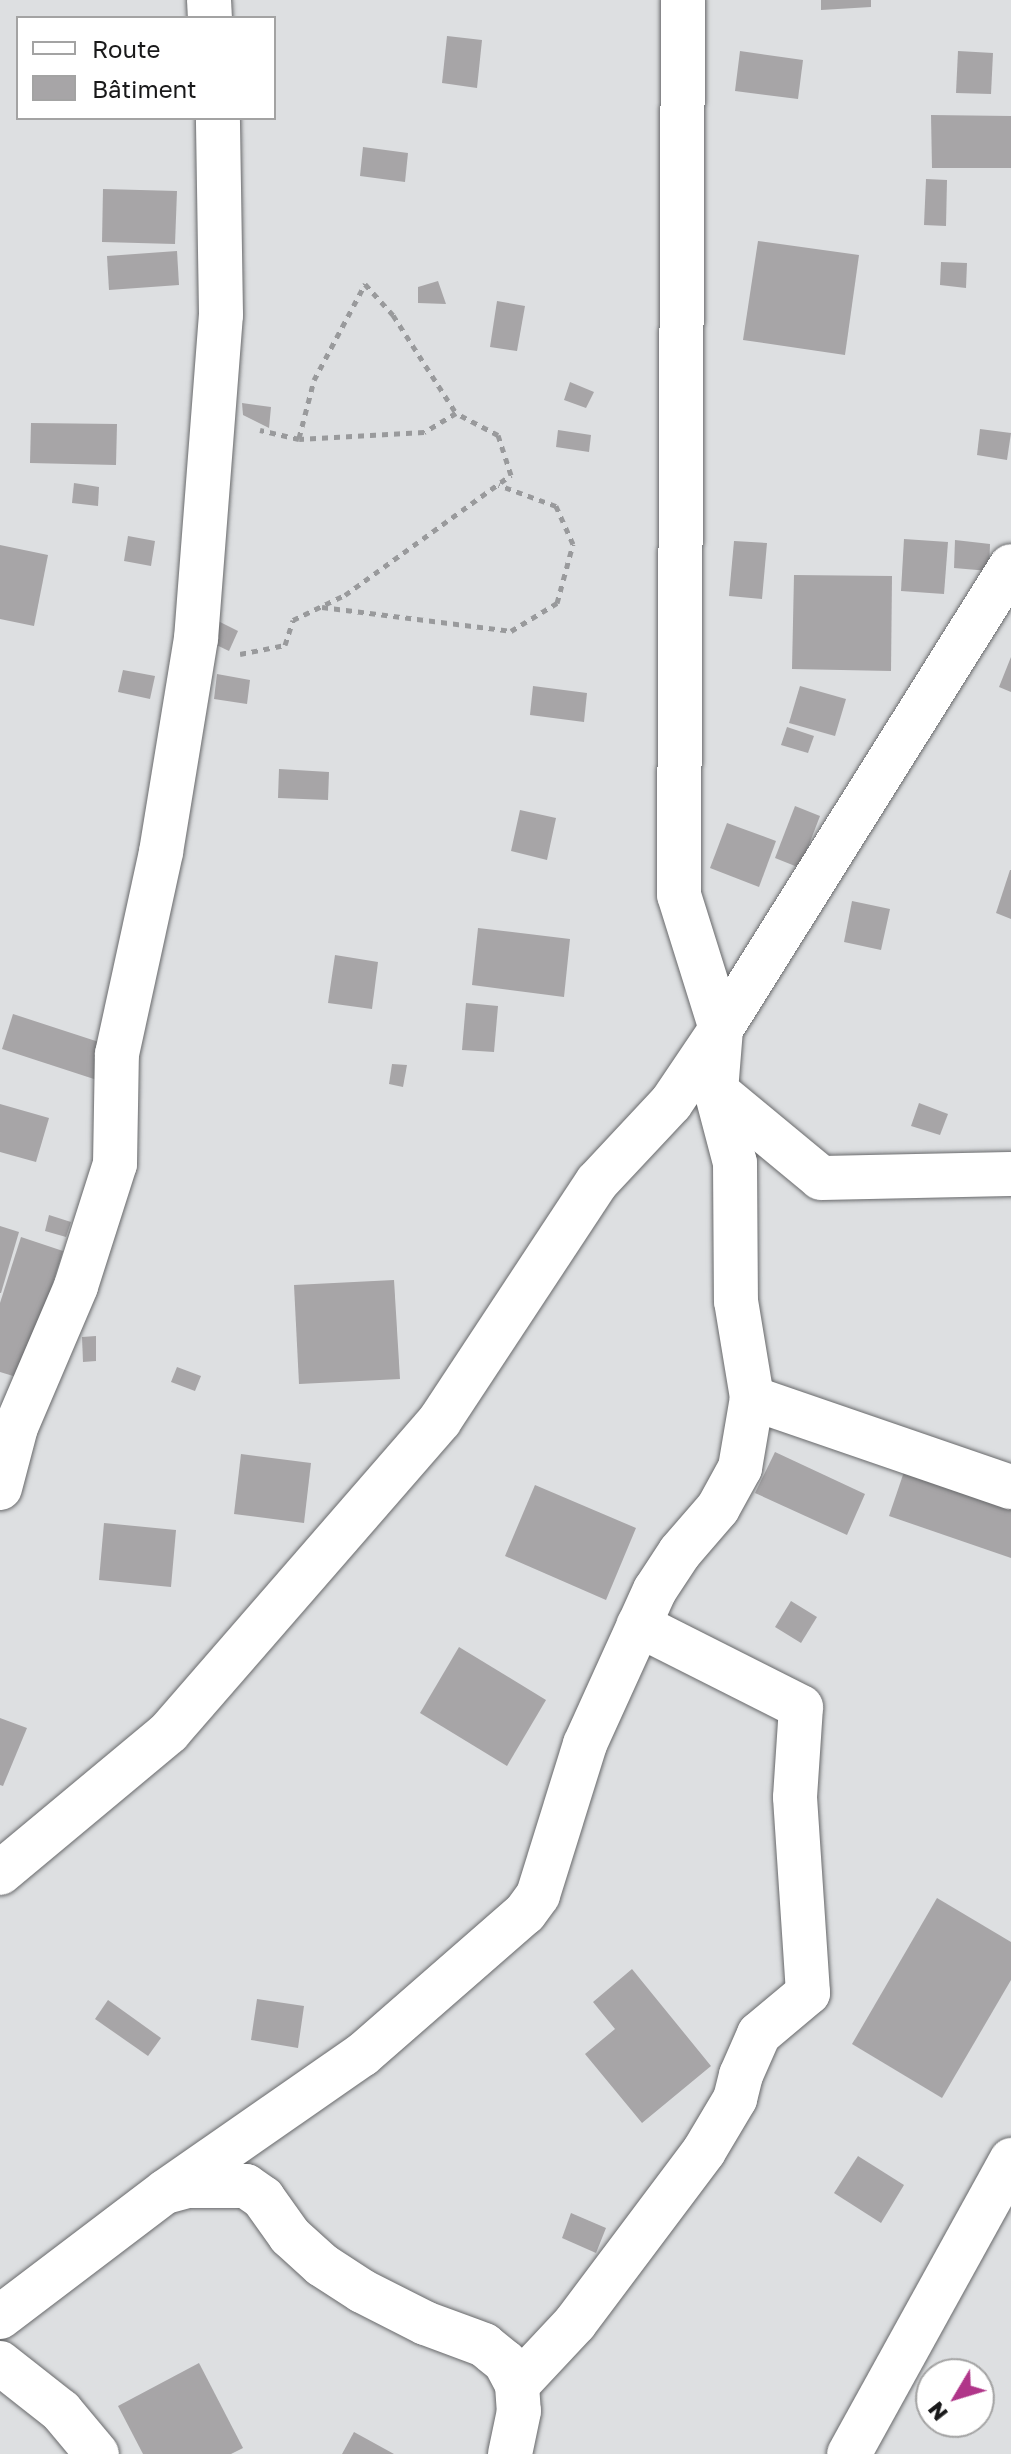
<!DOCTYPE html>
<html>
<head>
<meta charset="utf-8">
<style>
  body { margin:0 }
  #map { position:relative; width:1011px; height:2454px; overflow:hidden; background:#dddfe1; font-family:"Golos Text",sans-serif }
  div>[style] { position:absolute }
  .building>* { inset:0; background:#a7a5a7 }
  .path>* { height:5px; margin-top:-2.5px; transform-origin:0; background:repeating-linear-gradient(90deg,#999a9c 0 6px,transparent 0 12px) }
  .roads { filter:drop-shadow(0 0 2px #68696b) drop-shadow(0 0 2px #68696b) }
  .minor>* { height:44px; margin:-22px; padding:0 22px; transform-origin:22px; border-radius:22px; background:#fff }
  span { translate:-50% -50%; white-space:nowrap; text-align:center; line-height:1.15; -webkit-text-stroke:7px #fff; paint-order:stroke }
  .legend { position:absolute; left:16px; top:16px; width:260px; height:104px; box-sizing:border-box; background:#fff; border:2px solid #a3a3a3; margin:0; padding:10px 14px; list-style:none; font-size:24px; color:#19191a }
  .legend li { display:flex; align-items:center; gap:16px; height:40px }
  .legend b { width:40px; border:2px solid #a3a3a3 }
  .north { position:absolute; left:915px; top:2358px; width:80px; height:80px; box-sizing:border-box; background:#fff; border:2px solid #a3a3a3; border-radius:50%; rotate:232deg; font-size:22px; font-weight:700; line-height:32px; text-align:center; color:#19191a }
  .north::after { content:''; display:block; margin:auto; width:28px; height:36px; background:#b03689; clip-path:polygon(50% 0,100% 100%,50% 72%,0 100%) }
</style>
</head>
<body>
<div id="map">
  <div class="building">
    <div style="clip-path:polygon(821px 0,871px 0,871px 7px,821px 10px)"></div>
    <div style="clip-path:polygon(447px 36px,482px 40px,477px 88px,442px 83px)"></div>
    <div style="clip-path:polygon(740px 51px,803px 60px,798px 99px,735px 91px)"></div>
    <div style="clip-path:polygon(958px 51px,993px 53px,991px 94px,956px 93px)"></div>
    <div style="clip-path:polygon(931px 115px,1011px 116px,1011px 168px,932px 168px)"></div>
    <div style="clip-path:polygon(363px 147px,408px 153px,405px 182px,360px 176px)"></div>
    <div style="clip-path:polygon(926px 179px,947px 180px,946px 226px,924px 225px)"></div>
    <div style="clip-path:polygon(103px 189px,177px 191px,175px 244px,102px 242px)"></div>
    <div style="clip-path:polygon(758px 241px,859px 255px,845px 355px,743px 340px)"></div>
    <div style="clip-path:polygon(177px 251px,179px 285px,109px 290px,107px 256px)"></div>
    <div style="clip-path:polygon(941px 262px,967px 263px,966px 288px,940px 285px)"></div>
    <div style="clip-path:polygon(438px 281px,446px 304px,418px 303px,418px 287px)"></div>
    <div style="clip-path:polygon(497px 301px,525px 306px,517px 351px,490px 347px)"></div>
    <div style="clip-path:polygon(570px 382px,594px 392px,586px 408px,564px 400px)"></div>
    <div style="clip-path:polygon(242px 403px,271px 407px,269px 428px,243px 415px)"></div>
    <div style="clip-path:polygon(31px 423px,117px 424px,116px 465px,30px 463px)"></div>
    <div style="clip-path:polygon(980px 429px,1011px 433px,1007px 460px,977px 455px)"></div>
    <div style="clip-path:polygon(558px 430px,591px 435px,589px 452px,556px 447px)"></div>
    <div style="clip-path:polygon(74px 483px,99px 487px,98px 506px,72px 503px)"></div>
    <div style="clip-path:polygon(128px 536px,155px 541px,151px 566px,124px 561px)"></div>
    <div style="clip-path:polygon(904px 539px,948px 542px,944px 594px,901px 591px)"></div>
    <div style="clip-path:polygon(955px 540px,990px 544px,989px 571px,954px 568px)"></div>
    <div style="clip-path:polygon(734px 541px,767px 543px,762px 599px,729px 596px)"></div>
    <div style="clip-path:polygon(0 545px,48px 555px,34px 626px,0 619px)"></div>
    <div style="clip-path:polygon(794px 575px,892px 576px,891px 671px,792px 669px)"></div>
    <div style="clip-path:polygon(216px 620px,238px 631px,229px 651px,206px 640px)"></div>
    <div style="clip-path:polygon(1011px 657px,1011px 692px,999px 687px)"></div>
    <div style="clip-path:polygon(123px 670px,155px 676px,150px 699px,118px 692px)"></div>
    <div style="clip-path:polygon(217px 674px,250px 680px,247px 704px,214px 699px)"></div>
    <div style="clip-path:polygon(533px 686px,587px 693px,584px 722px,530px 715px)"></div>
    <div style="clip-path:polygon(800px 686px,846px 699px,835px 736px,789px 723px)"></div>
    <div style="clip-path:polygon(787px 727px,814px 736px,808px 753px,781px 745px)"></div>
    <div style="clip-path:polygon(279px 769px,329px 772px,328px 800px,278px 798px)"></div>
    <div style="clip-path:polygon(795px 806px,820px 816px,800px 868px,775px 858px)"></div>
    <div style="clip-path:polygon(520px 810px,556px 818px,547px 860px,511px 851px)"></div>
    <div style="clip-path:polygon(727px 823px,776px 841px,759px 887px,710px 868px)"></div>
    <div style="clip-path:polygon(1010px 870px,1011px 870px,1011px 919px,996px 913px)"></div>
    <div style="clip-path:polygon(852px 901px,890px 909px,881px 950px,844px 942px)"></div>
    <div style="clip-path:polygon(478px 928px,570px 939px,564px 997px,472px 985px)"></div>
    <div style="clip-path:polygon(335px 955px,378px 962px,372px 1009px,328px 1003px)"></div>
    <div style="clip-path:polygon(466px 1003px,498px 1006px,494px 1052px,462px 1050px)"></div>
    <div style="clip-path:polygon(13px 1014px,108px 1045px,97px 1080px,2px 1049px)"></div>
    <div style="clip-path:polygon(392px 1064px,407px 1065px,403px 1087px,389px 1084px)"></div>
    <div style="clip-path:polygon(919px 1103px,948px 1114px,940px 1135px,911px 1126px)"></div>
    <div style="clip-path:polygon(0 1104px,49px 1118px,36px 1162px,0 1152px)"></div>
    <div style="clip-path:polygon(49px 1215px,71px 1222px,66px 1237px,45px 1231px)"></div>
    <div style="clip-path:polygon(0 1226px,19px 1232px,1px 1293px,0 1293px)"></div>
    <div style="clip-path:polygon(21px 1237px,63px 1251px,23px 1379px,0 1372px,0 1303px)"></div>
    <div style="clip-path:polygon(394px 1280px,400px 1379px,299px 1384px,294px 1285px)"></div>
    <div style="clip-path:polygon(96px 1336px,96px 1361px,83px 1362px,82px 1337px)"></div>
    <div style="clip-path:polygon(177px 1367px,201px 1376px,195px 1391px,171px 1382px)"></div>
    <div style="clip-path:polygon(775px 1452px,865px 1494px,847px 1535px,755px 1493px)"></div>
    <div style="clip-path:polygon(241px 1454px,311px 1463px,304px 1523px,234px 1514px)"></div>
    <div style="clip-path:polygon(907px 1463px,1011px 1499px,1011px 1558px,889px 1516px)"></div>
    <div style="clip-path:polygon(535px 1485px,636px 1528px,606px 1600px,505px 1556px)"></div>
    <div style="clip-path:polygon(104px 1523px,176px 1530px,171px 1587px,99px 1580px)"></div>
    <div style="clip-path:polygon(791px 1601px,817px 1617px,801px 1643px,775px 1627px)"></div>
    <div style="clip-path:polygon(459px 1647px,546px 1700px,507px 1766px,420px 1713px)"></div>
    <div style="clip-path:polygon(0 1718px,27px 1728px,3px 1786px,0 1785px)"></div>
    <div style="clip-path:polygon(937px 1898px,1011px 1942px,1011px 1980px,942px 2098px,852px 2044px)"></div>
    <div style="clip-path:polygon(632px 1969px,711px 2066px,642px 2123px,585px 2054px,615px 2029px,593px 2002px)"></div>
    <div style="clip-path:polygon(257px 1999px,304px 2006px,298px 2048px,251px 2040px)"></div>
    <div style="clip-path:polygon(108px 2000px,161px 2038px,148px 2056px,95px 2019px)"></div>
    <div style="clip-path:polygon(858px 2156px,904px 2185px,881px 2223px,834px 2193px)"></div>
    <div style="clip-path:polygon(571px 2213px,606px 2228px,596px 2253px,562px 2238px)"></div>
    <div style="clip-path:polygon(199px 2363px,243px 2448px,231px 2454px,143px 2454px,118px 2406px)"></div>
    <div style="clip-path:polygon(354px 2432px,394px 2454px,342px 2454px)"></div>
  </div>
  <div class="path">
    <div style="left:299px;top:438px;width:60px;rotate:-75.5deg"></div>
    <div style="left:314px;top:380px;width:109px;rotate:-62deg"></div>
    <div style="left:365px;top:284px;width:42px;rotate:47.9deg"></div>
    <div style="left:393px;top:315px;width:117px;rotate:57.3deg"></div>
    <div style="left:322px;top:607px;width:191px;rotate:7.2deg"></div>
    <div style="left:511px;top:631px;width:54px;rotate:-31.3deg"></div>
    <div style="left:557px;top:603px;width:61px;rotate:-74.8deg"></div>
    <div style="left:573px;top:544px;width:42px;rotate:-114.1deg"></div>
    <div style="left:556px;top:506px;width:61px;rotate:-159.8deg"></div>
    <div style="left:240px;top:654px;width:46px;rotate:-11.3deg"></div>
    <div style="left:285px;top:645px;width:26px;rotate:-72deg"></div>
    <div style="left:293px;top:620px;width:58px;rotate:-25.7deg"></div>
    <div style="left:345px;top:595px;width:205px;rotate:-35.9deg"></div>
    <div style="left:511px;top:475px;width:42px;rotate:-108deg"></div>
    <div style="left:498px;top:435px;width:47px;rotate:-152.4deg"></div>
    <div style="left:456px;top:413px;width:37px;rotate:149deg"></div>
    <div style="left:424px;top:432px;width:125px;rotate:176.8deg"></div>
    <div style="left:299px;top:439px;width:40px;rotate:-167deg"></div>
  </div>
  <div class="roads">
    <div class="minor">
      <div style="left:209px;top:0;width:18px;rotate:87deg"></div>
      <div style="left:683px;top:0;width:895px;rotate:90.26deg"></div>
      <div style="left:679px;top:895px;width:140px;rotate:72.6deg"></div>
      <div style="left:721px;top:1029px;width:62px;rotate:94.6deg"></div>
      <div style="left:716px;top:1091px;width:74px;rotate:75.2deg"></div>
      <div style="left:735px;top:1163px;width:138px;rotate:89.6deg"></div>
      <div style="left:736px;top:1301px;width:98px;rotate:80.6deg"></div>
      <div style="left:752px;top:1398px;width:274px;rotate:19deg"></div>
      <div style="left:716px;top:1091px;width:136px;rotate:39.6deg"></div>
      <div style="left:821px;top:1178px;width:190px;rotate:-1.2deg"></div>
      <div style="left:0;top:1488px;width:63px;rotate:-75.3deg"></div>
      <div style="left:16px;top:1427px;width:153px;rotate:-66.9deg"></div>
      <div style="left:76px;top:1286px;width:128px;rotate:-72.3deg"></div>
      <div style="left:115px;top:1164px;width:110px;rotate:-89deg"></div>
      <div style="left:117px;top:1054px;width:207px;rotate:-77.7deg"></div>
      <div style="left:161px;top:852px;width:216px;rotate:-80.7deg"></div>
      <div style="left:196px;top:639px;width:325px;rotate:-85.6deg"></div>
      <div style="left:221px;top:315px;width:197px;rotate:-90.9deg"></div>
      <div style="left:0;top:1873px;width:220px;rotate:-39.8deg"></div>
      <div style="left:169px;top:1732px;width:413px;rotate:-49deg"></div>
      <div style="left:440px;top:1420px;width:285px;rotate:-56.6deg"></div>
      <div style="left:597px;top:1182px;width:108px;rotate:-46.9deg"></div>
      <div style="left:671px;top:1103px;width:89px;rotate:-56deg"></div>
      <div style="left:721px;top:1029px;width:546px;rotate:-57.94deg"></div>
      <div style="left:169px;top:2191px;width:20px;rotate:-15deg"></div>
      <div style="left:188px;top:2186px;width:58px"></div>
      <div style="left:246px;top:2186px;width:21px;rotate:35deg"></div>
      <div style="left:263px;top:2198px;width:47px;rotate:54.6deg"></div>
      <div style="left:290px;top:2236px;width:43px;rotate:42.2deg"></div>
      <div style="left:322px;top:2265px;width:48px;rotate:33deg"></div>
      <div style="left:362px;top:2291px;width:71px;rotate:26.9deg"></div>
      <div style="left:425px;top:2323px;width:63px;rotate:20.4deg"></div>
      <div style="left:484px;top:2345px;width:27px;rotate:39deg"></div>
      <div style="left:505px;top:2362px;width:26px;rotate:62deg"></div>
      <div style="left:517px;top:2385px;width:26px;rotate:86deg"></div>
      <div style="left:519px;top:2411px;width:44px;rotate:101.8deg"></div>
      <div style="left:0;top:2317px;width:208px;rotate:-37.2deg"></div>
      <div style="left:166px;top:2191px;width:239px;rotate:-34.8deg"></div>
      <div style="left:362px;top:2055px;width:216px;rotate:-41.1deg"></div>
      <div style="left:525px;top:1913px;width:22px;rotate:-54deg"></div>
      <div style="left:538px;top:1895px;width:158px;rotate:-72.7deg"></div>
      <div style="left:585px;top:1744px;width:169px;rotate:-65.6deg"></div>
      <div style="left:655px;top:1590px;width:45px;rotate:-56.7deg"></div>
      <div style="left:680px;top:1552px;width:58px;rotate:-49.2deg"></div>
      <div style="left:718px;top:1508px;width:46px;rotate:-61.2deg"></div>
      <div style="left:740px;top:1468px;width:71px;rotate:-80.3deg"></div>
      <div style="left:0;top:2363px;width:78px;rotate:38.2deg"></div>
      <div style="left:61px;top:2411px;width:56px;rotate:50.1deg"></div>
      <div style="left:517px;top:2385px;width:85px;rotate:-46.9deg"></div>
      <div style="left:575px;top:2323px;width:215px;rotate:-53.1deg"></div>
      <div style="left:704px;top:2151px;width:61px;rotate:-59.2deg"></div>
      <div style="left:735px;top:2099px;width:25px;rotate:-76deg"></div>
      <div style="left:741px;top:2075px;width:45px;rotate:-66.3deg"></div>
      <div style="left:759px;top:2034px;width:64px;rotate:-39.9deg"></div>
      <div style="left:808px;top:1993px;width:196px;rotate:-93.8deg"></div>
      <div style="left:795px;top:1797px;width:90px;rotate:-86.2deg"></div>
      <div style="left:801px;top:1707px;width:182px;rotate:-153.2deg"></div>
      <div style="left:849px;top:2454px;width:336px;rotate:-61.1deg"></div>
    </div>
  </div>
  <ul class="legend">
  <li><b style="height:10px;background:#fff"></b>Route</li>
  <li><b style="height:22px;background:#a7a5a7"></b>Bâtiment</li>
  </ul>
  <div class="north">N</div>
</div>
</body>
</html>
